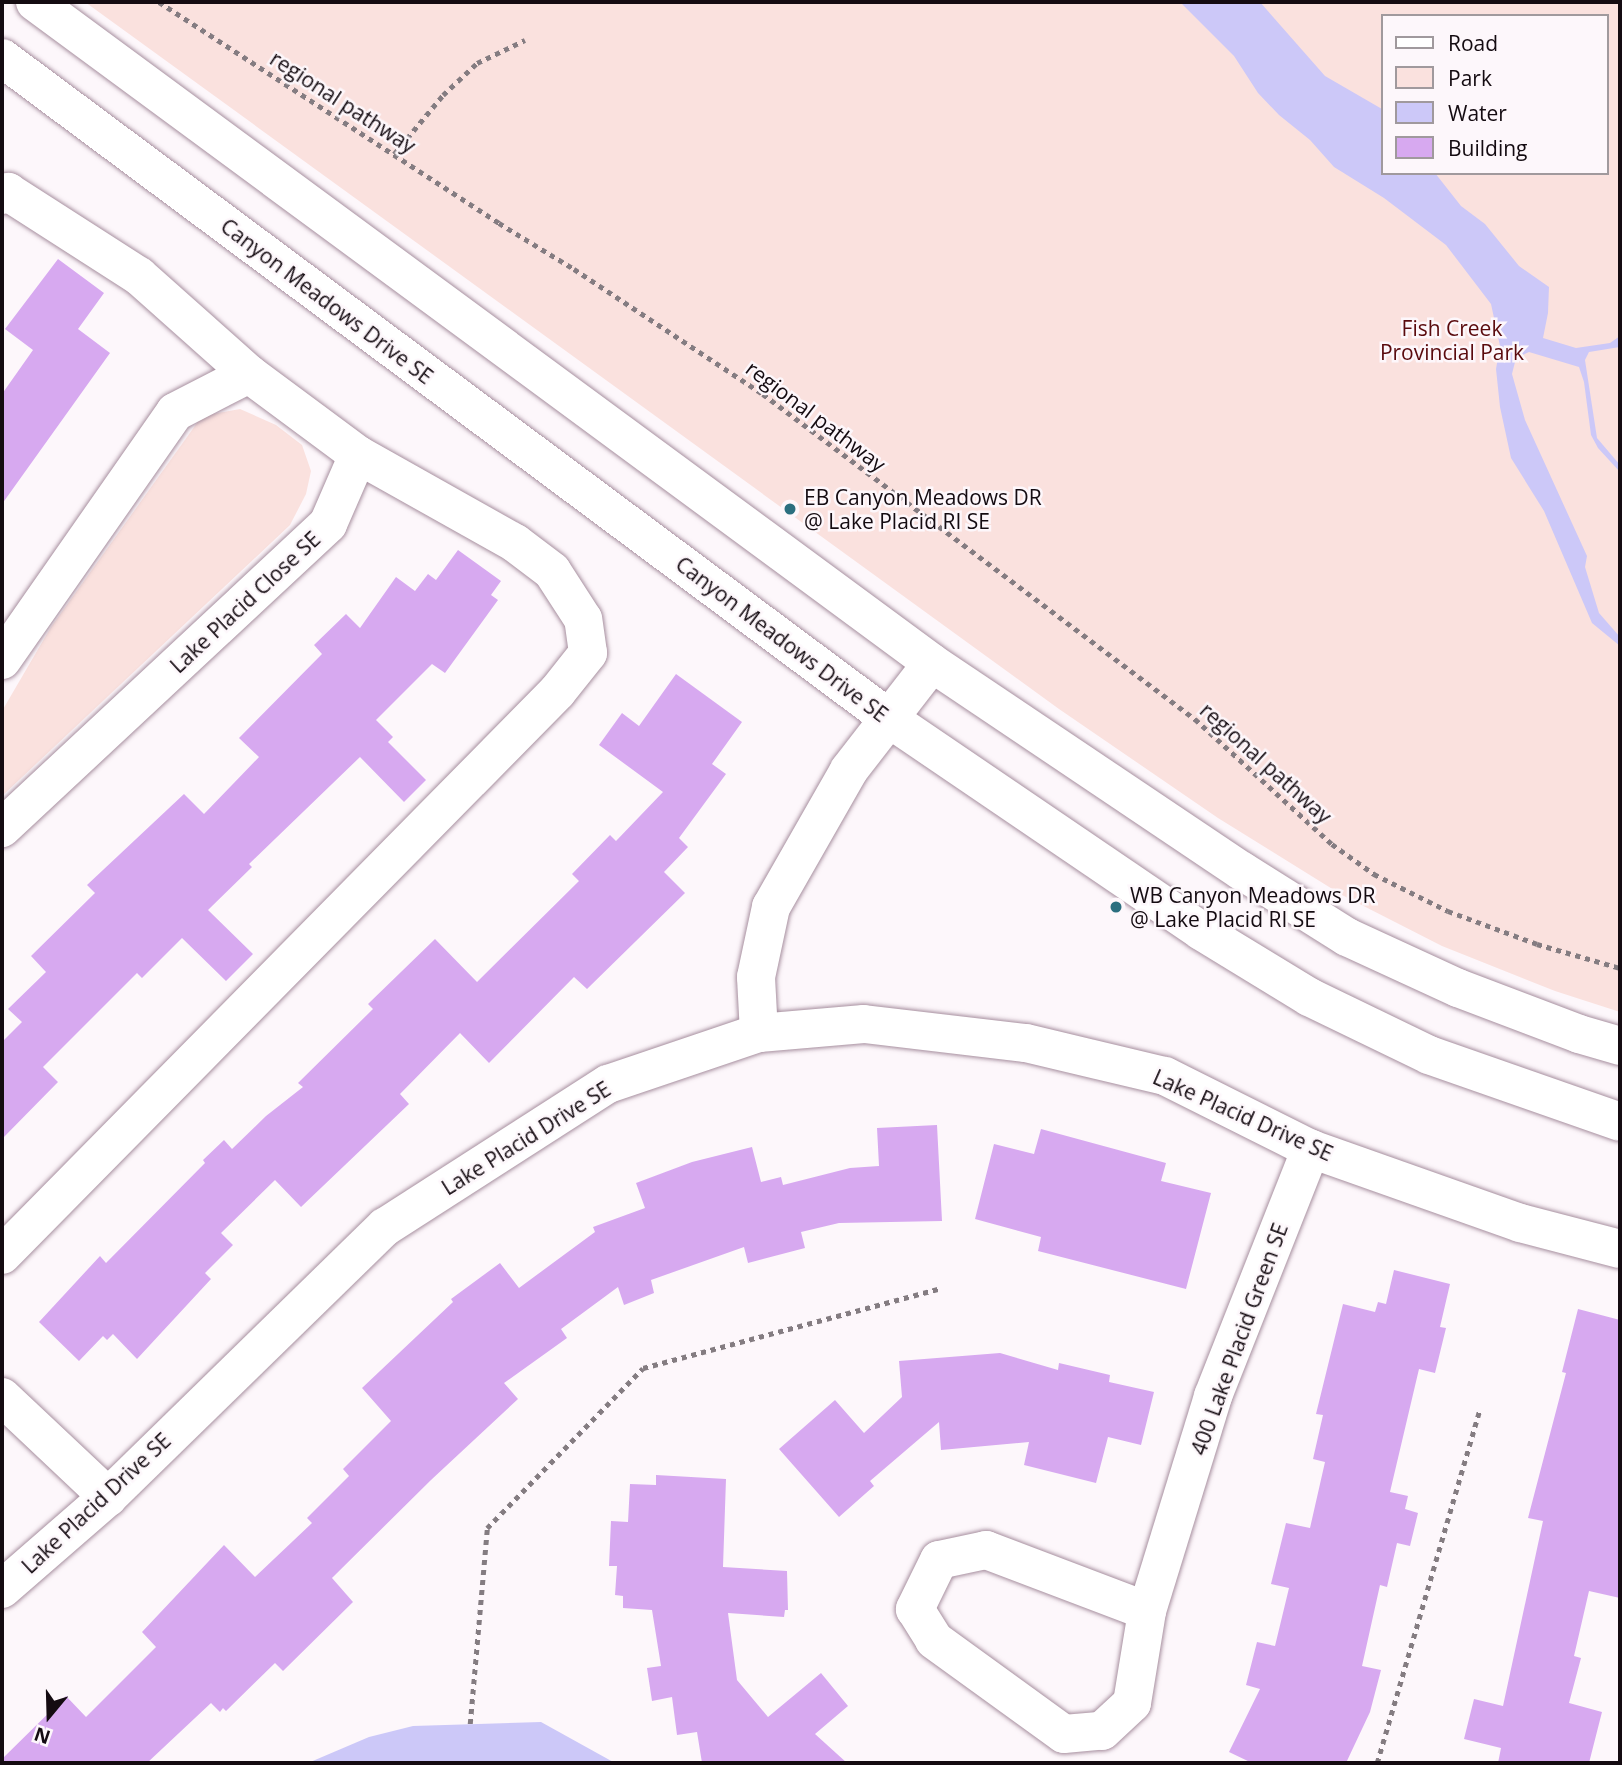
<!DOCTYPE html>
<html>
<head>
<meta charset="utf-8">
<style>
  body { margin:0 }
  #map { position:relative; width:1622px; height:1765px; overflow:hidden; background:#fdf7fb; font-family:"Open Sans",sans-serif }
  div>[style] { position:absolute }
  .green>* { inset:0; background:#fae1de }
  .water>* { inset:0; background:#ccc8f8 }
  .building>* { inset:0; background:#d7a9f0 }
  .path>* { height:4.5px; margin-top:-2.25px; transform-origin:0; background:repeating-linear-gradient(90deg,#847c81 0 5px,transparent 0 10px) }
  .roads { filter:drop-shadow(0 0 2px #a78f9f) drop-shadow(0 0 2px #a78f9f) }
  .minor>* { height:38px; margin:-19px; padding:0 19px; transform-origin:19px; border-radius:19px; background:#fff }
  .major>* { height:38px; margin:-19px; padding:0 19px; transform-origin:19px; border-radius:19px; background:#fff }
  .dots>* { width:19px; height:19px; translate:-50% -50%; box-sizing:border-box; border:4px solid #fdf7fb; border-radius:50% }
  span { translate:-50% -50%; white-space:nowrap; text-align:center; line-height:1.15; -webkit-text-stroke:5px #fdf7fb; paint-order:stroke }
  .street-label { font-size:21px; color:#140b11 }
  .park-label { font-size:21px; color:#5a0a0d }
  .poi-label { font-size:21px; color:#140b11 }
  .left { translate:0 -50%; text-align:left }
  .frame { position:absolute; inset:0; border:4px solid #140b11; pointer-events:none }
  .legend { position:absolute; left:1381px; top:14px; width:228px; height:161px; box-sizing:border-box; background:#fdf7fb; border:2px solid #a0999d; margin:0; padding:9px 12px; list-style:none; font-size:21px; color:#140b11 }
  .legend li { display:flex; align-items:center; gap:14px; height:35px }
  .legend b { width:35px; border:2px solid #a0999d }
  .north { position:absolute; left:14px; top:1681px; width:70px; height:70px; -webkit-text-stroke:5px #fdf7fb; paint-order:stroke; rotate:199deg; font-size:19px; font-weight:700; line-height:28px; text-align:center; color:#140b11 }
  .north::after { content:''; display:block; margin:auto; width:24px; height:32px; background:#140b11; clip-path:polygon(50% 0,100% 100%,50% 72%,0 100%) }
</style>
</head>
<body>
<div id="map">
  <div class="green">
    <div style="clip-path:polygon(evenodd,85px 2px,1620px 2px,1620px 1012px,1555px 991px,1442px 946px,1342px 895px,1218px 818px,1059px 709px,85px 2px,1382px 16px,1606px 16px,1606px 173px,1382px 173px,1382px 16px)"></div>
    <div style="clip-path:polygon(240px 409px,276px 425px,302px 445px,311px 471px,306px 494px,290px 525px,2px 796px,2px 711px,51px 627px,202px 416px)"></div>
  </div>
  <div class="water">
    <div style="clip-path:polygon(1180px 2px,1260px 2px,1325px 76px,1382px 109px,1382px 173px,1435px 173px,1461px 206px,1485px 224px,1519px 266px,1549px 287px,1548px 313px,1543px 338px,1576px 348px,1610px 343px,1620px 336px,1620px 347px,1589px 352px,1585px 360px,1597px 438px,1620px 465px,1620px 472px,1598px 448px,1591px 435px,1584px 382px,1579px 367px,1529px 352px,1516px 358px,1512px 374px,1525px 420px,1587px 556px,1585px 567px,1599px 613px,1620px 637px,1620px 646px,1592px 623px,1544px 511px,1511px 458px,1500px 407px,1496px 369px,1500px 346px,1491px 304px,1446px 245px,1384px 198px,1334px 167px,1310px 140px,1279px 115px,1258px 93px,1234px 56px)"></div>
    <div style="clip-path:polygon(541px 1722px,615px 1763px,308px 1763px,369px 1737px,413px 1726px)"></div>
  </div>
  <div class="building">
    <div style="clip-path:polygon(58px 259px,104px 293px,78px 329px,110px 353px,2px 504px,2px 394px,33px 350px,5px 329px)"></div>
    <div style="clip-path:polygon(458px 550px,501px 581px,491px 595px,498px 600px,445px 673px,432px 664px,376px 720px,393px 737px,388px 742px,426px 780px,404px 802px,360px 757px,249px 864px,252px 867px,208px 910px,253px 954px,226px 981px,182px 938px,142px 978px,137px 973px,43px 1067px,58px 1082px,2px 1139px,2px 1042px,22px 1022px,8px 1009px,46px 972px,31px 956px,95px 893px,87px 885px,184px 794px,204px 814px,259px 757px,239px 738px,322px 654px,314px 645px,346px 614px,360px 628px,396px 577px,415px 591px,428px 574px,436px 580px)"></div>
    <div style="clip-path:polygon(676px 674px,742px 722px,712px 764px,726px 774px,679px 838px,688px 847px,664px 872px,685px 893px,587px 989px,574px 977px,489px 1063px,460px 1033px,400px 1094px,409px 1104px,301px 1207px,275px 1180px,221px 1233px,233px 1245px,205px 1273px,211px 1279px,137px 1359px,113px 1334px,107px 1340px,103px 1336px,79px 1361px,39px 1322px,100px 1256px,106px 1263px,205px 1163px,203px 1160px,224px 1140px,232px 1149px,266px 1116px,303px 1087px,298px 1083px,373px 1009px,368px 1004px,435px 939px,477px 982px,579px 881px,572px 874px,610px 835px,616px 841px,663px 792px,599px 745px,622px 713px,639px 726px)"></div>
    <div style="clip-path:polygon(937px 1125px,942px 1221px,839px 1223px,801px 1232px,805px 1248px,748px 1263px,744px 1247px,651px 1280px,654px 1293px,624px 1305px,618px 1287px,561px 1329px,567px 1338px,504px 1383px,518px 1399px,431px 1480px,332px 1578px,353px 1602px,283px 1671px,275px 1663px,226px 1711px,223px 1708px,220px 1712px,211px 1703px,147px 1763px,2px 1763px,2px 1759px,66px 1696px,86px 1717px,156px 1647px,142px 1632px,224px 1545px,255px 1577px,312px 1523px,307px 1518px,349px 1476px,343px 1469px,391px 1421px,362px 1388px,453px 1302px,451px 1299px,500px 1263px,519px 1288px,595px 1232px,593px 1227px,645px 1208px,636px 1183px,692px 1162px,752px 1147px,761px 1182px,781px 1177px,783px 1185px,850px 1168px,879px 1166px,877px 1128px)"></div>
    <div style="clip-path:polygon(1041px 1129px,1166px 1163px,1161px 1181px,1211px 1193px,1186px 1289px,1038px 1251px,1041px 1237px,975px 1219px,994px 1144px,1034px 1154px)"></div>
    <div style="clip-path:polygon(1394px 1270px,1450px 1284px,1440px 1327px,1446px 1328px,1435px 1373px,1419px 1369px,1390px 1492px,1408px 1496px,1405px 1509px,1418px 1513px,1410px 1546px,1397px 1543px,1387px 1587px,1380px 1585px,1362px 1666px,1381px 1670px,1370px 1712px,1346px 1763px,1252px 1763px,1229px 1752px,1260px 1689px,1246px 1685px,1257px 1642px,1275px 1646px,1289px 1588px,1271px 1584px,1286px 1523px,1310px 1528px,1325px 1462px,1313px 1459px,1323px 1415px,1316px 1414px,1343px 1304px,1375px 1312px,1378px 1302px,1386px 1304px)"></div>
    <div style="clip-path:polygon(1578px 1309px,1620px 1320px,1620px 1598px,1589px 1591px,1574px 1656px,1581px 1658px,1569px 1703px,1602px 1712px,1589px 1763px,1498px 1763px,1501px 1748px,1464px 1739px,1474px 1699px,1503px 1706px,1543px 1521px,1528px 1518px,1566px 1373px,1562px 1372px)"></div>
    <div style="clip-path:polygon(1000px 1353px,1058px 1370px,1059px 1363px,1110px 1375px,1109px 1382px,1154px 1392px,1141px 1445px,1108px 1437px,1096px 1483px,1024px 1465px,1029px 1442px,941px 1450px,939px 1422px,870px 1481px,874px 1486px,839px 1517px,779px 1449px,835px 1400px,864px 1433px,902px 1397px,899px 1361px)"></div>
    <div style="clip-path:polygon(656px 1475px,726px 1479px,723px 1567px,787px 1571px,788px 1610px,785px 1610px,784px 1617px,728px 1613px,737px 1680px,768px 1717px,821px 1673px,848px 1706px,815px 1734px,847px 1763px,702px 1763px,697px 1732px,677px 1735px,672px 1697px,652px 1701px,647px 1668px,661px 1666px,652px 1610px,623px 1608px,623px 1596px,615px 1595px,617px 1566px,609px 1566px,611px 1521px,628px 1522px,630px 1484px,656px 1485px)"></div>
  </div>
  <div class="path">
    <div style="left:159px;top:2px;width:406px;rotate:33deg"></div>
    <div style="left:499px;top:223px;width:88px;rotate:31.5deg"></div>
    <div style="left:574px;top:269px;width:227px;rotate:33.5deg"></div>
    <div style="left:763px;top:394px;width:541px;rotate:36.95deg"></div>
    <div style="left:1195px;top:719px;width:185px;rotate:42.4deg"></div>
    <div style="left:1332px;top:844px;width:52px;rotate:35.5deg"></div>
    <div style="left:1374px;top:874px;width:83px;rotate:26.6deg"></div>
    <div style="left:1448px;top:911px;width:95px;rotate:20.3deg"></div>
    <div style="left:1537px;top:944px;width:86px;rotate:16.1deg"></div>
    <div style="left:394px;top:154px;width:77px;rotate:-50.3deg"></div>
    <div style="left:443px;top:95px;width:47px;rotate:-43.3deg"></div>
    <div style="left:477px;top:63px;width:53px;rotate:-25.6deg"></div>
    <div style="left:470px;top:1724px;width:197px;rotate:-85deg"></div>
    <div style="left:487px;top:1528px;width:223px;rotate:-45.7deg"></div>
    <div style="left:643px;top:1368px;width:309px;rotate:-15deg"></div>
    <div style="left:1377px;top:1763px;width:369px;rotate:-73.8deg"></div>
  </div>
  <div class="roads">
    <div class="minor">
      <div style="left:2px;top:195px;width:7px;rotate:-27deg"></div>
      <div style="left:8px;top:192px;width:156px;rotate:32.7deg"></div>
      <div style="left:139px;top:276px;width:147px;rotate:41.7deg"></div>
      <div style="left:249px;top:374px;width:136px;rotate:36.6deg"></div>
      <div style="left:358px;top:455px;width:75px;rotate:113.5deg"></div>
      <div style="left:328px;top:524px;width:446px;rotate:137deg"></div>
      <div style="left:2px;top:660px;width:302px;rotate:-55.1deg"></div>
      <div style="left:175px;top:412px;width:83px;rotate:-27.2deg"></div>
      <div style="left:759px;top:1033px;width:56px;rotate:-93.1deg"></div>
      <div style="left:756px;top:977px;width:72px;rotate:-77.9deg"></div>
      <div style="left:771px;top:907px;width:158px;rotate:-60.3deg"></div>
      <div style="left:849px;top:770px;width:135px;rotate:-52.2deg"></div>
      <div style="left:2px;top:1255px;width:791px;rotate:-45.41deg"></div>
      <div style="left:557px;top:692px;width:50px;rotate:-51.5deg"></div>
      <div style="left:588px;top:653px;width:34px;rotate:-98deg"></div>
      <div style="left:583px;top:619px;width:57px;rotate:-122.9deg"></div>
      <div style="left:552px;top:571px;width:46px;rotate:-142.9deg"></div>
      <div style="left:515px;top:543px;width:180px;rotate:-150.7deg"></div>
      <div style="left:2px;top:1397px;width:146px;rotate:43.3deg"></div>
      <div style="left:2px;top:1589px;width:140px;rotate:-41deg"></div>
      <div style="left:108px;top:1497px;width:387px;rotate:-44.3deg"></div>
      <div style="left:385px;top:1227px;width:265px;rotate:-32.7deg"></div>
      <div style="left:608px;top:1084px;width:159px;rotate:-18.7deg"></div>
      <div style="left:759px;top:1033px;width:105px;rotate:-4.9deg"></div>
      <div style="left:864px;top:1024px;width:163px;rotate:6.7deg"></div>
      <div style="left:1026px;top:1043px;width:143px;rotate:13.4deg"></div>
      <div style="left:1165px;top:1076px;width:163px;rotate:26.6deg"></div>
      <div style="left:1311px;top:1149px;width:222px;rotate:19.5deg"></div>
      <div style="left:1520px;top:1223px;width:103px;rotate:14.6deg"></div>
      <div style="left:1147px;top:1611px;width:172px;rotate:-159.2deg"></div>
      <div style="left:986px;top:1550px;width:48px;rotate:168deg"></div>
      <div style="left:939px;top:1560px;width:55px;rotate:116.1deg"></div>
      <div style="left:915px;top:1609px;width:36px;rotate:58deg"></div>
      <div style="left:934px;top:1640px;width:160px;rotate:35.9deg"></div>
      <div style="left:1064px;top:1734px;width:38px;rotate:-5deg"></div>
      <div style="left:1102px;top:1731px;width:41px;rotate:-43deg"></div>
      <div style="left:1132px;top:1703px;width:93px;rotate:-80.7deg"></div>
      <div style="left:1147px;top:1611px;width:225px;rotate:-72.9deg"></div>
      <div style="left:1213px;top:1396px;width:266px;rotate:-68.4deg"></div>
    </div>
    <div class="major">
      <div style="left:35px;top:2px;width:1114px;rotate:36.39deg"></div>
      <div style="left:932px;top:663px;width:373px;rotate:33.9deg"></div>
      <div style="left:1242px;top:871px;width:124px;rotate:32.2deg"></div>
      <div style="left:1347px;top:937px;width:122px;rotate:24.7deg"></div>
      <div style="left:1458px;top:988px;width:129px;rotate:20.8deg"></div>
      <div style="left:1579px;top:1034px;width:43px;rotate:16.3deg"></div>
      <div style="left:2px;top:58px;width:1108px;rotate:36.67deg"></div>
      <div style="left:891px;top:720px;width:375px;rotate:34.2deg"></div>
      <div style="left:1201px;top:931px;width:127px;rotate:31.4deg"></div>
      <div style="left:1309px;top:997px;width:133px;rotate:25.8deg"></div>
      <div style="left:1429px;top:1055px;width:202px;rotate:19.3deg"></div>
    </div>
  </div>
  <div class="dots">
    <div style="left:790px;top:509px;background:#2b6f7f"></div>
    <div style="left:1116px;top:907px;background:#2b6f7f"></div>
  </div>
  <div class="street-label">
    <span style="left:343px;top:102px;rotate:33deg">regional pathway</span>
    <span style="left:327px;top:301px;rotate:37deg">Canyon Meadows Drive SE</span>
    <span style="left:816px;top:416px;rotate:37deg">regional pathway</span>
    <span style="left:245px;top:602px;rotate:-43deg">Lake Placid Close SE</span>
    <span style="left:782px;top:639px;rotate:37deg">Canyon Meadows Drive SE</span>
    <span style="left:1266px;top:763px;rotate:42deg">regional pathway</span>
    <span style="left:1243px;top:1115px;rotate:24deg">Lake Placid Drive SE</span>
    <span style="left:526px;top:1138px;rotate:-32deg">Lake Placid Drive SE</span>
    <span style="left:1239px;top:1339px;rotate:-70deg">400 Lake Placid Green SE</span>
    <span style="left:96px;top:1503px;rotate:-43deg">Lake Placid Drive SE</span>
  </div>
  <div class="park-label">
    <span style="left:1452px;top:340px">Fish Creek<br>Provincial Park</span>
  </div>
  <div class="poi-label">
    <span class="left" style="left:804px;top:509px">EB Canyon Meadows DR<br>@ Lake Placid RI SE</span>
    <span class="left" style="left:1130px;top:907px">WB Canyon Meadows DR<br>@ Lake Placid RI SE</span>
  </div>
  <div class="frame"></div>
  <ul class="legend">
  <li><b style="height:9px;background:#fff"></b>Road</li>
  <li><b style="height:19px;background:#fae1de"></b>Park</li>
  <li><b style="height:19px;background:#ccc8f8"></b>Water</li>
  <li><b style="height:19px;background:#d7a9f0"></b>Building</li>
  </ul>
  <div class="north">N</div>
</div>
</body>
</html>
